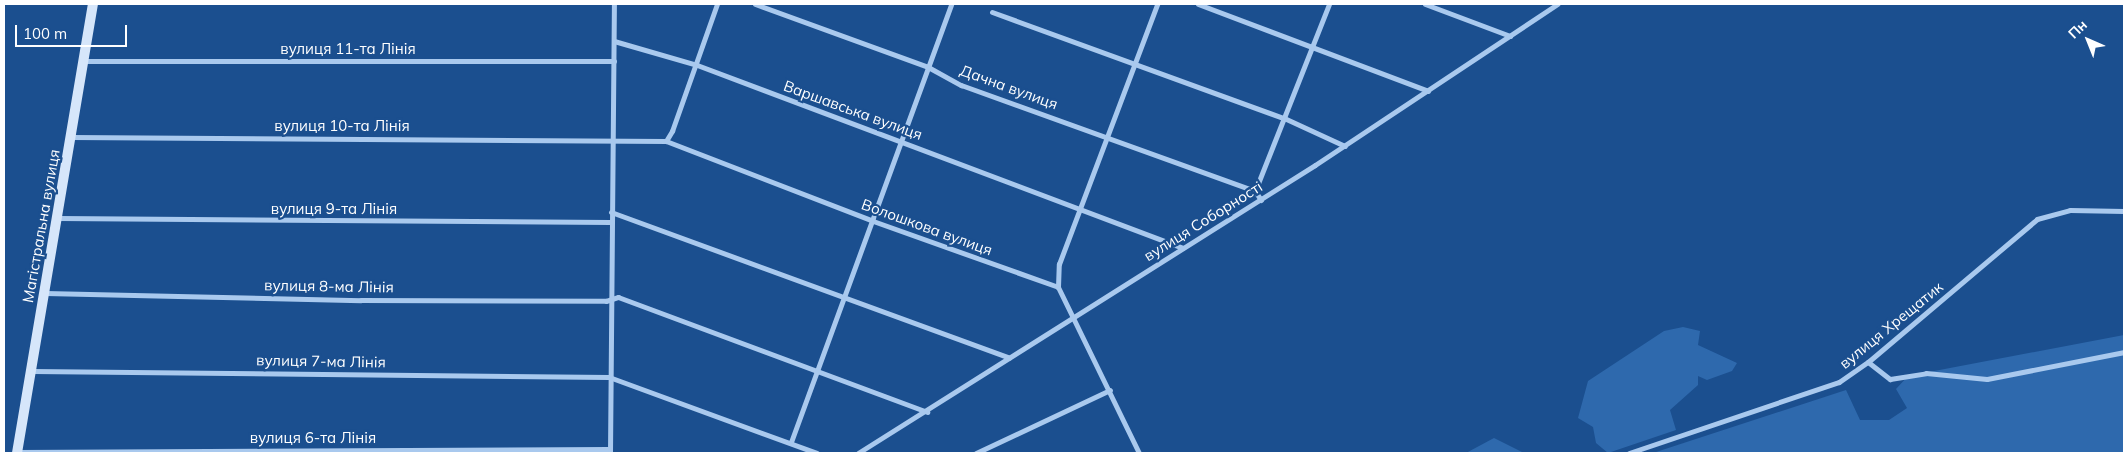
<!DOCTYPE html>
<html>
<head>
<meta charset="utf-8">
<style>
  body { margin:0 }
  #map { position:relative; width:2128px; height:457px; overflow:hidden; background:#1b4f8f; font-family:Mulish,sans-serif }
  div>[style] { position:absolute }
  .green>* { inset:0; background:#2e69ad }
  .street>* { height:5px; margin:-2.5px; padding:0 2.5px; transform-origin:2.5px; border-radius:2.5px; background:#a9c9ee }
  .secondary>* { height:10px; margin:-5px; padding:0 5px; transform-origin:5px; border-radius:5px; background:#d6e6fa }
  span { translate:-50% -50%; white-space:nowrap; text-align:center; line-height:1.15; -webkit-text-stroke:4.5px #1b4f8f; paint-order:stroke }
  .street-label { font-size:15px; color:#fff }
  .frame { position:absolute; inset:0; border:5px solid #fff; pointer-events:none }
  .north { position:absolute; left:2063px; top:15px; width:50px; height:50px; -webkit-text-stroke:4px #1b4f8f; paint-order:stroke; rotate:316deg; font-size:14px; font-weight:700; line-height:20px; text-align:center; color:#fff }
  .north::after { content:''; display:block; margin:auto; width:18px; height:22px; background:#fff; clip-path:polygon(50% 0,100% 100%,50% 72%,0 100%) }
  .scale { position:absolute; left:15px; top:25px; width:112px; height:22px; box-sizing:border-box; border:2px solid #fff; border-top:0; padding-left:6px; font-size:15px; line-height:18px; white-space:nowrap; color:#fff; -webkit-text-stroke:4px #1b4f8f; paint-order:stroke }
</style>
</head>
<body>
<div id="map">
  <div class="green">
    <div style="clip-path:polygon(1683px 327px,1700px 331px,1698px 345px,1737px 363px,1732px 371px,1707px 380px,1698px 376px,1698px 385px,1670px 410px,1676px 430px,1608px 453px,1596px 443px,1593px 427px,1578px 418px,1588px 381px,1664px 331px)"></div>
    <div style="clip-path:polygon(2124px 335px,2124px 453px,1653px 453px,1846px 390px,1860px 420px,1889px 420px,1907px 408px,1896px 389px,1908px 376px)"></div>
    <div style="clip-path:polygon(1494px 438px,1524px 453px,1466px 453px)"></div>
  </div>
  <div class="street">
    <div style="left:755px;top:4px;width:184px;rotate:20deg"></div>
    <div style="left:928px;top:67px;width:38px;rotate:29deg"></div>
    <div style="left:961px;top:85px;width:313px;rotate:19.8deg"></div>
    <div style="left:1198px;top:4px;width:246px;rotate:20.7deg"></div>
    <div style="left:1425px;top:4px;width:91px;rotate:20.6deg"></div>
    <div style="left:992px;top:12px;width:311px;rotate:20deg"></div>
    <div style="left:1284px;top:118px;width:67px;rotate:24.7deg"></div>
    <div style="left:614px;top:41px;width:86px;rotate:16.1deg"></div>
    <div style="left:697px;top:65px;width:519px;rotate:20.63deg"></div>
    <div style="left:84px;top:61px;width:530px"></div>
    <div style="left:71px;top:137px;width:595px;rotate:0.39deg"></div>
    <div style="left:666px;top:141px;width:222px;rotate:21.1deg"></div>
    <div style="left:873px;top:221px;width:196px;rotate:19.6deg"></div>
    <div style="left:1058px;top:287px;width:185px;rotate:64deg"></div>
    <div style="left:666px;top:141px;width:12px;rotate:-59deg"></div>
    <div style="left:672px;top:131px;width:135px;rotate:-70.5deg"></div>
    <div style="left:1261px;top:200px;width:11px;rotate:-124deg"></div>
    <div style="left:1255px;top:191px;width:201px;rotate:-68.4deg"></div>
    <div style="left:611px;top:212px;width:424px;rotate:20.1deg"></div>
    <div style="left:58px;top:218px;width:552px;rotate:0.42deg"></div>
    <div style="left:1058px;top:287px;width:23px;rotate:-88deg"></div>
    <div style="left:1059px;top:264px;width:278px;rotate:-69.3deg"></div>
    <div style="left:45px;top:293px;width:316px;rotate:1.3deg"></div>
    <div style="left:361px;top:300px;width:245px;rotate:0.2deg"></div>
    <div style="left:606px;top:301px;width:13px;rotate:-18deg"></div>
    <div style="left:618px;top:297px;width:330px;rotate:20.4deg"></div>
    <div style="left:1868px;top:362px;width:28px;rotate:38deg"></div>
    <div style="left:1890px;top:379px;width:36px;rotate:-9deg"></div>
    <div style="left:1926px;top:373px;width:61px;rotate:5.6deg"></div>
    <div style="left:1987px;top:379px;width:140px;rotate:-11.1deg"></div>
    <div style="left:32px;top:371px;width:577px;rotate:0.6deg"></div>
    <div style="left:609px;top:377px;width:221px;rotate:20.1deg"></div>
    <div style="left:791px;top:442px;width:466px;rotate:-69.9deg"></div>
    <div style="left:17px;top:452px;width:592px;rotate:-0.29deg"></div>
    <div style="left:610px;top:453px;width:449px;rotate:-89.5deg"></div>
    <div style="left:858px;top:453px;width:540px;rotate:-32.22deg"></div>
    <div style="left:1315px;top:165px;width:291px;rotate:-33.6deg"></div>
    <div style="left:976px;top:453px;width:148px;rotate:-25.2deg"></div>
    <div style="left:1629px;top:453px;width:222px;rotate:-18.7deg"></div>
    <div style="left:1839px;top:382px;width:35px;rotate:-35deg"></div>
    <div style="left:1868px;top:362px;width:221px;rotate:-40.2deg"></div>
    <div style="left:2037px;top:219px;width:34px;rotate:-15deg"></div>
    <div style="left:2070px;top:210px;width:54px;rotate:1.1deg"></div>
  </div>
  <div class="secondary">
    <div style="left:17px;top:453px;width:455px;rotate:-80.4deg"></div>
  </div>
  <div class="street-label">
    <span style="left:348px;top:49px">вулиця 11-та Лінія</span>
    <span style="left:1009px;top:87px;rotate:20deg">Дачна вулиця</span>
    <span style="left:853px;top:110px;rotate:20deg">Варшавська вулиця</span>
    <span style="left:342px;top:126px">вулиця 10-та Лінія</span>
    <span style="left:334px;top:209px">вулиця 9-та Лінія</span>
    <span style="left:1203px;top:221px;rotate:-32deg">вулиця Соборності</span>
    <span style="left:41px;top:226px;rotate:-80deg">Магістральна вулиця</span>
    <span style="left:927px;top:227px;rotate:20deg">Волошкова вулиця</span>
    <span style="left:329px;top:286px;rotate:1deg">вулиця 8-ма Лінія</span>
    <span style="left:1891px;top:325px;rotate:-39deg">вулиця Хрещатик</span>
    <span style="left:321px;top:361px;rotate:1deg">вулиця 7-ма Лінія</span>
    <span style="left:313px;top:438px">вулиця 6-та Лінія</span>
  </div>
  <div class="frame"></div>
  <div class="north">Пн</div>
  <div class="scale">100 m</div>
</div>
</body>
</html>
